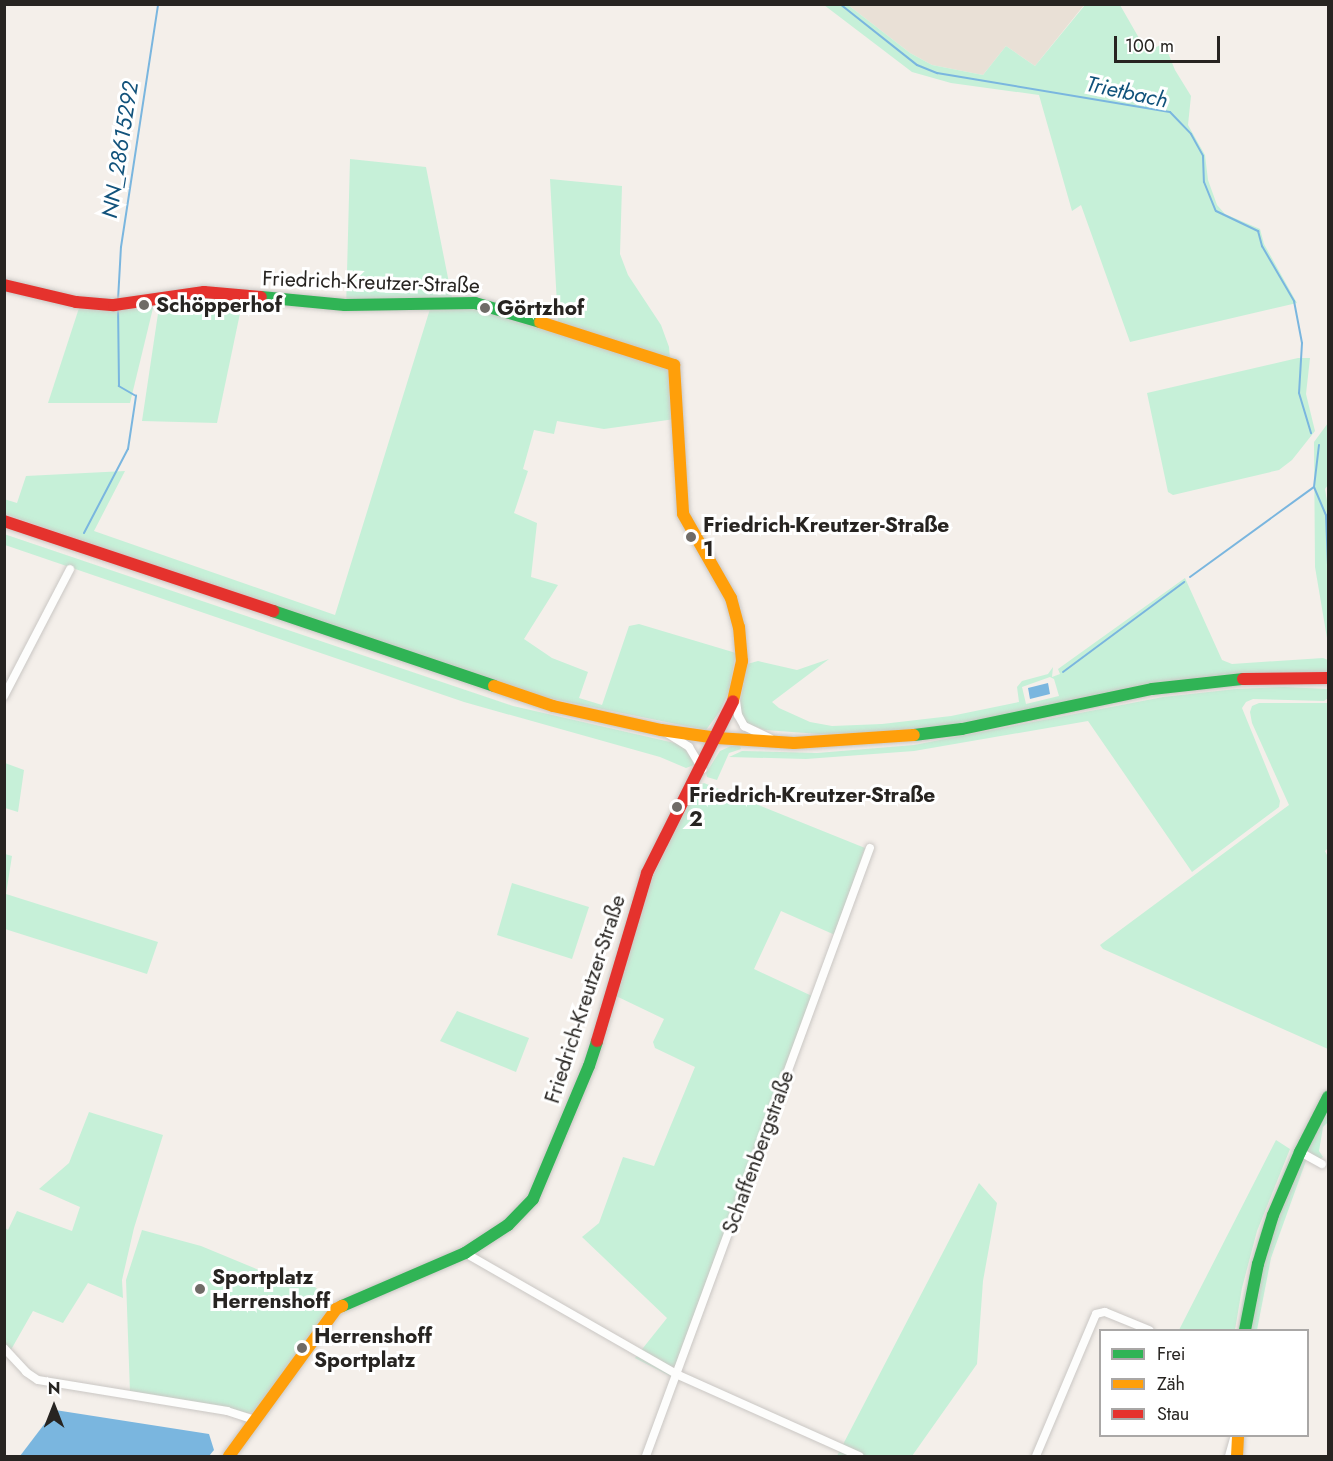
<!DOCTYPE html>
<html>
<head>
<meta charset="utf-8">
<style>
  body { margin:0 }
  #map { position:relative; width:1333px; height:1461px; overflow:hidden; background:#f4efea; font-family:Jost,sans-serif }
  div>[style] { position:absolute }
  .built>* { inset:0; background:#e9e0d6 }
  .green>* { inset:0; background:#c6f0d8 }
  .water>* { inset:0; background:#7ab6df }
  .stream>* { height:2px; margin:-1px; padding:0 1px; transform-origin:1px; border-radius:1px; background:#7ab6df }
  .roads { filter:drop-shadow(0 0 2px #cac7c4) drop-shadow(0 0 2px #cac7c4) }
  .street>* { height:8px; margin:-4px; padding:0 4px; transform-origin:4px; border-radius:4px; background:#fdfdfc }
  .fast>* { height:12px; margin:-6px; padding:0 6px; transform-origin:6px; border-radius:6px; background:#30b455 }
  .slow>* { height:12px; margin:-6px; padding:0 6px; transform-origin:6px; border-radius:6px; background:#ff9f0a }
  .jam>* { height:12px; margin:-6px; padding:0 6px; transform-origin:6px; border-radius:6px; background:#e5322d }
  .dots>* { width:16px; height:16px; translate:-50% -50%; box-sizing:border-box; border:3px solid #fff; border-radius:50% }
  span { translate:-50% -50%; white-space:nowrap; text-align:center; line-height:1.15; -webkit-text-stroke:6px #fff; paint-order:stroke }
  .street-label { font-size:21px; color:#272421 }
  .poi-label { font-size:21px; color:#272421; font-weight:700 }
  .left { translate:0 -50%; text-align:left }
  .water-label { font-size:22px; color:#11527b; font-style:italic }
  .frame { position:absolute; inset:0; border:6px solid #272421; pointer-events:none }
  .legend { position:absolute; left:1099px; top:1329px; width:210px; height:108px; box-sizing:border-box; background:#fff; border:2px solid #a9a7a6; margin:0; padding:8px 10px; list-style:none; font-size:18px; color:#272421 }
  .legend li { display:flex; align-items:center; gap:12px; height:30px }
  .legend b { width:30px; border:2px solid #a9a7a6 }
  .north { position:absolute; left:24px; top:1377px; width:60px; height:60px; -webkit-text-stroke:4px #fff; paint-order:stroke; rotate:0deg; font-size:16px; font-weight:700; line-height:24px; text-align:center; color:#272421 }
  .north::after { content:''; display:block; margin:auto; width:21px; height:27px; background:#272421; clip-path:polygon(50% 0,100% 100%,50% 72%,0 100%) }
  .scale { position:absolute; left:1114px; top:36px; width:106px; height:27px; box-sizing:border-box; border:3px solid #272421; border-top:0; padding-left:8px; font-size:18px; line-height:21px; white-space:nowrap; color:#272421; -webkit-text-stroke:4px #fff; paint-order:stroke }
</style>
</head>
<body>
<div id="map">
  <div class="built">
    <div style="clip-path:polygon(848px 5px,1084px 5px,1035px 66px,1006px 46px,983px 75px,932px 65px,910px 53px)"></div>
  </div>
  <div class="green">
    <div style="clip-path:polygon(824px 5px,848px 5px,910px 53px,932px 65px,983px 75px,1006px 46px,1035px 66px,1085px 5px,1120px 5px,1147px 52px,1164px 43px,1175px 70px,1191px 96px,1188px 125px,1205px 155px,1208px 180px,1217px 205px,1225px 214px,1260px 229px,1264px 244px,1297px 303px,1130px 342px,1081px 205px,1072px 211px,1039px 95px,951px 83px,912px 72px)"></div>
    <div style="clip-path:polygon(350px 159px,426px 167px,452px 298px,558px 322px,550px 179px,622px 186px,620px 254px,628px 275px,661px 325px,669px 347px,675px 419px,604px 429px,557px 421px,554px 434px,534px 430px,523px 469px,528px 471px,514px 513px,537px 523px,531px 577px,558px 585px,524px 639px,552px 658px,588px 672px,579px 698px,602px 705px,629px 626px,639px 624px,736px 653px,729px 691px,720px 711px,706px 730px,523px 693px,5px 514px,4px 499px,17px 503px,26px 476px,125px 471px,94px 531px,335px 615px,430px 309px,346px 310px)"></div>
    <div style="clip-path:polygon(203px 296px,243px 299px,217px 423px,142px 421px,159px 307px,166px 300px)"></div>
    <div style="clip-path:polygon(149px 305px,153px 308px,130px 403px,48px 403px,79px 308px)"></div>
    <div style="clip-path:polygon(1298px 358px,1310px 358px,1306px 394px,1315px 431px,1292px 460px,1279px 470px,1173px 495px,1168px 492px,1147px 393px)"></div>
    <div style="clip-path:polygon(1328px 423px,1328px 485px,1325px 489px,1328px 507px,1328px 644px,1315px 567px,1314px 442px)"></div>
    <div style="clip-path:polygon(4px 534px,513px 706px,679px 744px,687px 748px,694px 765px,686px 768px,660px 757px,464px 702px,5px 545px)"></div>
    <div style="clip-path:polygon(evenodd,1185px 578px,1222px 660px,1232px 664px,1323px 658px,1328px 660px,1328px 672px,1237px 673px,1179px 680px,962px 723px,888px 732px,819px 734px,765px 730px,746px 723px,739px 708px,747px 664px,758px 661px,797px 670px,829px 659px,772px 702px,779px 708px,810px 722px,832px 726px,882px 724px,951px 716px,1019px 702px,1017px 687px,1022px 681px,1048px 674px,1053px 667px,1052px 677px,1060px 674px,1058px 669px,1185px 578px,1050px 677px,1054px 679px,1059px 696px,1026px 704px,1022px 687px,1050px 677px)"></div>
    <div style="clip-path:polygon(1284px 687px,1328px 689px,1328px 698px,1324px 701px,1253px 699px,1246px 702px,1242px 708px,1280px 801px,1279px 807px,1192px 872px,1088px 721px,914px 751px,806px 759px,729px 757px,742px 751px,817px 753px,914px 745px,1163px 697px,1236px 689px)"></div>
    <div style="clip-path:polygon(1259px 703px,1328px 703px,1328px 848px,1325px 851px,1328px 857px,1328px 1049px,1103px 949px,1100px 945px,1289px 805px,1252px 723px,1250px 712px,1252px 706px)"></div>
    <div style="clip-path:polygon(731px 746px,740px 746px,741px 749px,729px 753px,717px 780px,707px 777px,706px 773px,720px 751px)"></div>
    <div style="clip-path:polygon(5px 763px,24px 770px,18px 812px,5px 808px)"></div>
    <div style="clip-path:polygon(704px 783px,865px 848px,835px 935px,781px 911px,754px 969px,812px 996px,672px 1377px,635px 1358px,667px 1318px,582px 1237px,599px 1223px,623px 1157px,654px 1166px,695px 1067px,655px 1048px,653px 1042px,664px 1019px,616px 996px,645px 892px,697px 786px)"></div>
    <div style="clip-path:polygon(5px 854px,12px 856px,6px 894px,158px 942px,147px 974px,5px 929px)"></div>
    <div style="clip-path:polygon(512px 883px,589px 907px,572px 959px,497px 935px)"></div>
    <div style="clip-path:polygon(457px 1011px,529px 1038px,516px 1072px,440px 1041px)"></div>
    <div style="clip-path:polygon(1328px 1107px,1328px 1122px,1323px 1127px,1319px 1151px,1323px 1157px,1320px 1159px,1306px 1151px)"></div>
    <div style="clip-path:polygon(89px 1112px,163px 1135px,134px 1228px,122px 1280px,123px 1298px,88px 1283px,63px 1323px,33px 1311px,8px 1355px,4px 1352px,4px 1227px,8px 1230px,17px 1211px,72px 1231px,80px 1207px,39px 1189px,69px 1163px)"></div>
    <div style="clip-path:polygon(1276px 1140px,1290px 1149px,1257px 1231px,1242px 1288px,1235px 1330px,1179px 1330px)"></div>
    <div style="clip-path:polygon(1291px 1153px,1240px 1330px,1238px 1330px,1244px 1294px,1261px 1231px)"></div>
    <div style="clip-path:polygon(1307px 1158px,1271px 1258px,1257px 1330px,1250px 1330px,1259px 1279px,1277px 1220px,1302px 1159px)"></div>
    <div style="clip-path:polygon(979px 1183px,997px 1203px,983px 1281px,977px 1364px,912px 1456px,837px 1456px)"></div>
    <div style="clip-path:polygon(142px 1230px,201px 1246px,266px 1273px,315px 1287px,334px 1305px,256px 1411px,248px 1413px,130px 1393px,126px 1280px)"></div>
  </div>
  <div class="water">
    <div style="clip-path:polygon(1048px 683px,1050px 694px,1030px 699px,1028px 688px)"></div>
    <div style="clip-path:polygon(55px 1410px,209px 1434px,214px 1450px,209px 1456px,20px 1456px)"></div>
  </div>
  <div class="stream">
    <div style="left:840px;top:4px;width:98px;rotate:38.4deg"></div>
    <div style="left:917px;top:65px;width:22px;rotate:22deg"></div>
    <div style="left:937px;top:73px;width:236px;rotate:9.5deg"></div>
    <div style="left:1170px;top:112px;width:30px;rotate:46deg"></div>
    <div style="left:1191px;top:134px;width:25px;rotate:61deg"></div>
    <div style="left:1203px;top:156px;width:26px;rotate:88deg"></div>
    <div style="left:1204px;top:182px;width:31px;rotate:68deg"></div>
    <div style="left:1216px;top:211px;width:47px;rotate:25.5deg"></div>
    <div style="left:1258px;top:231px;width:16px;rotate:75deg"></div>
    <div style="left:1262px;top:246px;width:64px;rotate:59.8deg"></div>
    <div style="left:1294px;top:301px;width:43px;rotate:79.2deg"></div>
    <div style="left:1302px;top:343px;width:50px;rotate:93.4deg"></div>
    <div style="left:1299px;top:393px;width:42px;rotate:73.3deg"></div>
    <div style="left:118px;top:300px;width:53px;rotate:-86.8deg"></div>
    <div style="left:121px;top:247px;width:246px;rotate:-81.3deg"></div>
    <div style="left:1319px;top:445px;width:42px;rotate:96.8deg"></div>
    <div style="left:1314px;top:487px;width:30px;rotate:67deg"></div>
    <div style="left:1326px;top:515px;width:49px;rotate:87.7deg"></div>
    <div style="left:84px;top:533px;width:95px;rotate:-62.4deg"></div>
    <div style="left:128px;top:449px;width:54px;rotate:-81.4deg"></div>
    <div style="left:136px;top:396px;width:20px;rotate:-150deg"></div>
    <div style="left:119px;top:386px;width:77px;rotate:-90.7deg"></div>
    <div style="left:1190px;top:577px;width:153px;rotate:-36deg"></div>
    <div style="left:1063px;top:672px;width:151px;rotate:-36.6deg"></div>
  </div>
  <div class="roads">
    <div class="street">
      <div style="left:4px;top:696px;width:143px;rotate:-62.5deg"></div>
      <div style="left:736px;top:701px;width:14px;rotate:82deg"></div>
      <div style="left:738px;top:715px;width:13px;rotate:61deg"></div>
      <div style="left:744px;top:726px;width:29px;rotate:25deg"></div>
      <div style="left:667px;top:733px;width:26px;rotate:32deg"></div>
      <div style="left:689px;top:747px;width:26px;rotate:59deg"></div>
      <div style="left:1300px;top:1152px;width:25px;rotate:29deg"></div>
      <div style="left:465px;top:1253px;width:243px;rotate:29.8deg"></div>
      <div style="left:676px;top:1374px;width:201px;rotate:24.1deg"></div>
      <div style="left:4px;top:1348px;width:33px;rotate:47deg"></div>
      <div style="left:26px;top:1372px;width:14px;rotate:34deg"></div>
      <div style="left:38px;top:1380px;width:192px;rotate:9.3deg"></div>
      <div style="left:227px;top:1411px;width:28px;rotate:18deg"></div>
      <div style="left:646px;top:1456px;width:648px;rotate:-69.78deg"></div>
      <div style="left:1036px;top:1456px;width:154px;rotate:-67.1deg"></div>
      <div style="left:1096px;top:1314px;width:9px;rotate:-13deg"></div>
      <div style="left:1105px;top:1312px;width:48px;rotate:22.2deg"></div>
      <div style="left:1229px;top:1456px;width:18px;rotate:-74deg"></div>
    </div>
    <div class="fast">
      <div style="left:261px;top:297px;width:84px;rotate:5.4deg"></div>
      <div style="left:345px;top:305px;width:130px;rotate:-0.9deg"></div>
      <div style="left:475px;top:303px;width:68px;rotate:16.3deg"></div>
      <div style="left:273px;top:611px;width:233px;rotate:18.7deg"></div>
      <div style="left:914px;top:735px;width:48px;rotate:-7.1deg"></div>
      <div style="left:962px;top:729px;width:194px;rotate:-11.9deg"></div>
      <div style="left:1152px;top:689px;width:92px;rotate:-6.3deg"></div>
      <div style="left:342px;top:1306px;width:134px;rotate:-23.3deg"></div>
      <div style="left:465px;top:1253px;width:51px;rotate:-33.1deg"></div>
      <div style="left:508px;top:1225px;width:36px;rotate:-46deg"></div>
      <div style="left:533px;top:1199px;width:144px;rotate:-67.2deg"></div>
      <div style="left:589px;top:1066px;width:26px;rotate:-72deg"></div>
      <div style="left:1245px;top:1330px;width:67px;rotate:-78.9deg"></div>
      <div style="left:1258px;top:1264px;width:51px;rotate:-73deg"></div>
      <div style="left:1273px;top:1215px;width:69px;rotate:-66.8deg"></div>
      <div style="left:1300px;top:1152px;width:62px;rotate:-63deg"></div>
    </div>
    <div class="slow">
      <div style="left:540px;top:322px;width:141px;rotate:17.8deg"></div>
      <div style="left:674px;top:365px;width:149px;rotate:86.5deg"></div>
      <div style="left:683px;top:514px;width:97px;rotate:60.3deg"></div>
      <div style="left:731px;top:598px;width:30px;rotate:75deg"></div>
      <div style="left:739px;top:627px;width:34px;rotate:85deg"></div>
      <div style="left:742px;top:661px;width:41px;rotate:102.7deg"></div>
      <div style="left:494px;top:686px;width:62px;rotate:18.7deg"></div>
      <div style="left:553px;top:706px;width:111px;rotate:12.5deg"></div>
      <div style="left:661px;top:730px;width:57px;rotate:8.1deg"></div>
      <div style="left:717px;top:738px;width:77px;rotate:3.7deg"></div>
      <div style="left:794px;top:743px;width:120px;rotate:-3.8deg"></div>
      <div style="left:229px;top:1456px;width:182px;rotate:-53.9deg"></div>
      <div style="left:336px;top:1309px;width:7px;rotate:-27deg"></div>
      <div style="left:1237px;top:1456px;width:20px;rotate:-87deg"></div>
    </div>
    <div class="jam">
      <div style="left:4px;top:285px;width:74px;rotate:13.3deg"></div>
      <div style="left:76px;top:302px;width:38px;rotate:5deg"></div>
      <div style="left:114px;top:305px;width:91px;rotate:-8.2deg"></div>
      <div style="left:204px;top:292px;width:57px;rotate:5deg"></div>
      <div style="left:4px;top:521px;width:284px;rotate:18.5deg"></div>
      <div style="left:1243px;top:679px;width:85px;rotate:-0.7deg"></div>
      <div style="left:597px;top:1041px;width:175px;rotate:-73.4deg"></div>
      <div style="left:647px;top:873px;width:192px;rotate:-63.4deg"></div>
    </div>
  </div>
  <div class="dots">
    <div style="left:144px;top:305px;background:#6f6b67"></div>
    <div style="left:485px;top:308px;background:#6f6b67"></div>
    <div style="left:691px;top:537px;background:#6f6b67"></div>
    <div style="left:677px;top:807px;background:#6f6b67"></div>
    <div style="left:200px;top:1289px;background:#6f6b67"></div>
    <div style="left:302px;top:1348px;background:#6f6b67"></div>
  </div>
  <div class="street-label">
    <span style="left:371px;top:282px;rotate:2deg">Friedrich-Kreutzer-Straße</span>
    <span style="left:585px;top:999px;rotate:-72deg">Friedrich-Kreutzer-Straße</span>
    <span style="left:758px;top:1152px;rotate:-70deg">Schaffenbergstraße</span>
  </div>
  <div class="poi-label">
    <span class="left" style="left:156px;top:305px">Schöpperhof</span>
    <span class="left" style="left:497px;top:308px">Görtzhof</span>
    <span class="left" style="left:703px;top:537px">Friedrich-Kreutzer-Straße<br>1</span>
    <span class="left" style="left:689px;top:807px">Friedrich-Kreutzer-Straße<br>2</span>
    <span class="left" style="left:212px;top:1289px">Sportplatz<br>Herrenshoff</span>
    <span class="left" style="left:314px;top:1348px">Herrenshoff<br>Sportplatz</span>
  </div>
  <div class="water-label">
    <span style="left:1127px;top:92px;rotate:12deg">Trietbach</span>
    <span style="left:120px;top:150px;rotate:-81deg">NN_28615292</span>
  </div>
  <div class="frame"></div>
  <ul class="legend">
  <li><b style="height:8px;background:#30b455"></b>Frei</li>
  <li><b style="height:8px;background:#ff9f0a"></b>Zäh</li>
  <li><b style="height:8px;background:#e5322d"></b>Stau</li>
  </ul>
  <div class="north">N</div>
  <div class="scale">100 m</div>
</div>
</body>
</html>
